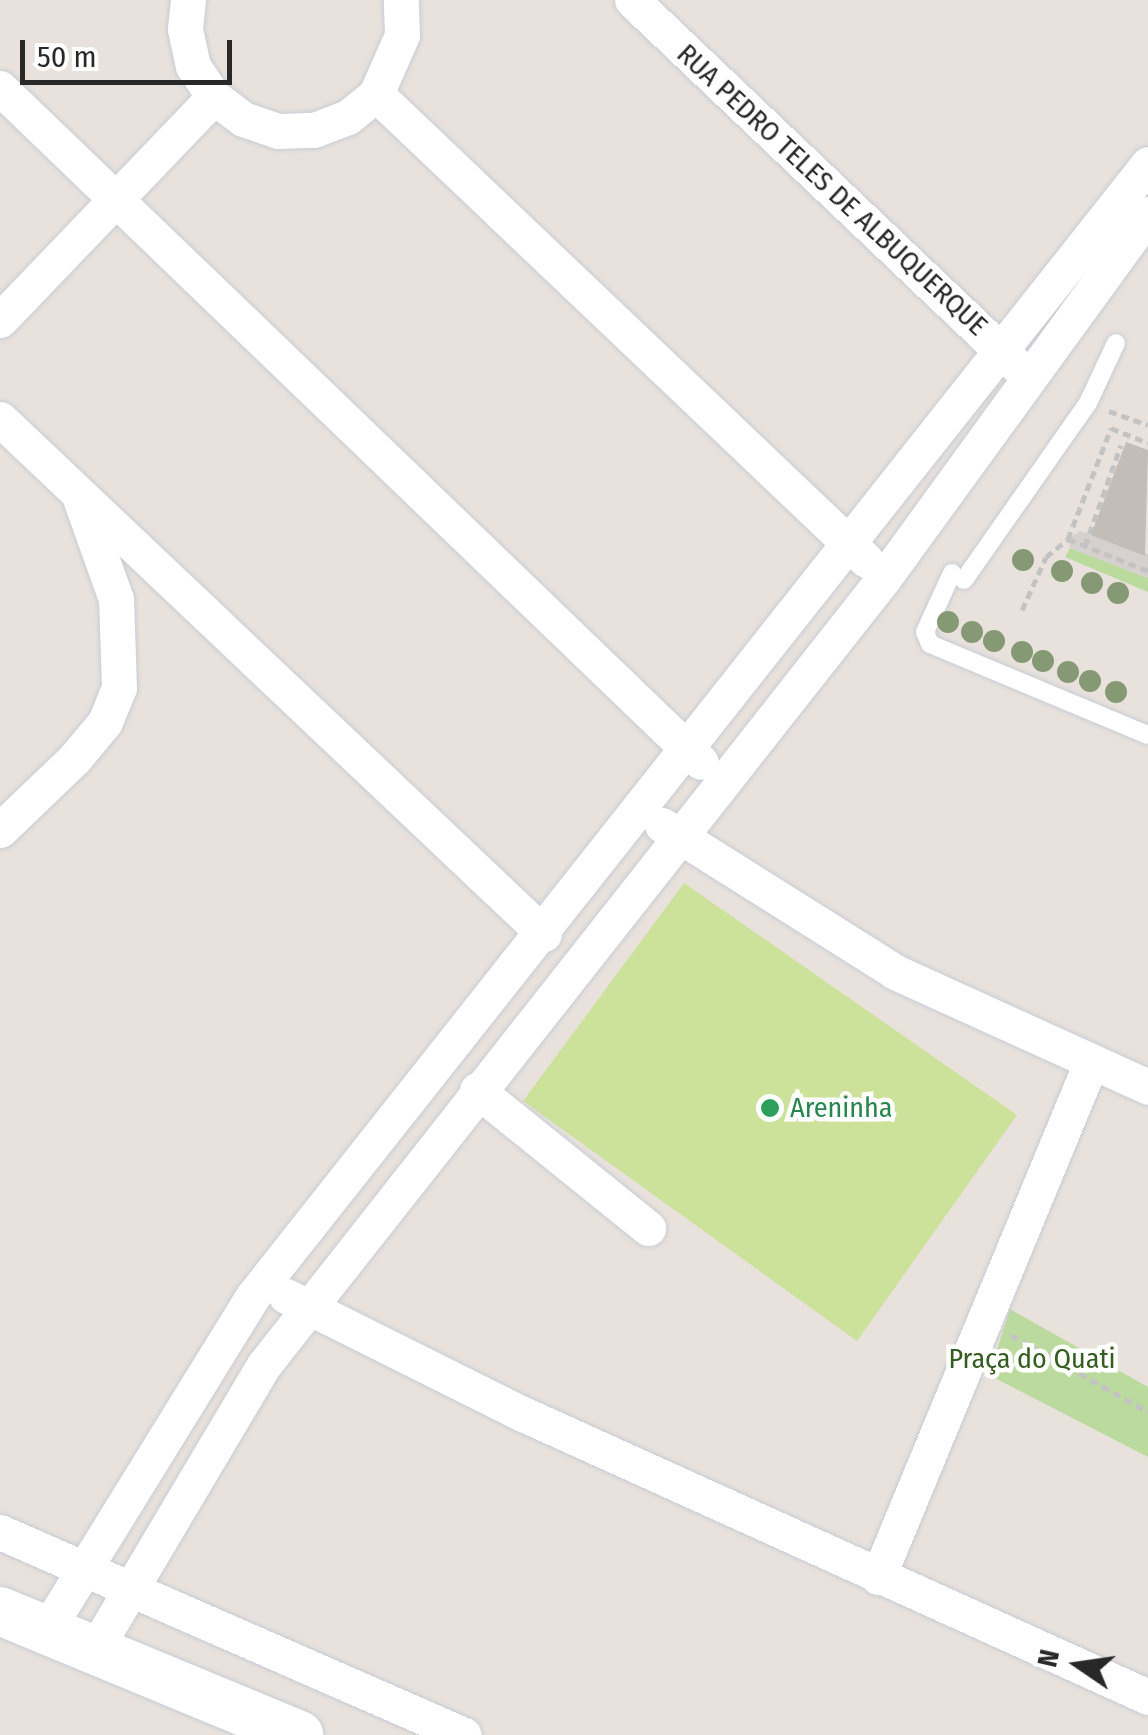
<!DOCTYPE html>
<html>
<head>
<meta charset="utf-8">
<style>
  body { margin:0 }
  #map { position:relative; width:1148px; height:1735px; overflow:hidden; background:#e9e2dc; font-family:"Fira Sans Condensed",sans-serif }
  div>[style] { position:absolute }
  .green>* { inset:0; background:#badb9d }
  .pitch>* { inset:0; background:#cce19a }
  .plaza>* { inset:0; background:#d6d1ce }
  .building>* { inset:0; background:#c2bdb7 }
  .path>* { height:5px; margin-top:-2.5px; transform-origin:0; background:repeating-linear-gradient(90deg,#c3c3c3 0 8px,transparent 0 13px) }
  .roads { filter:drop-shadow(0 0 2px #c7ccd5) drop-shadow(0 0 2px #c7ccd5) }
  .lane>* { height:18px; margin:-9px; padding:0 9px; transform-origin:9px; border-radius:9px; background:#fff }
  .street>* { height:35px; margin:-17.5px; padding:0 17.5px; transform-origin:17.5px; border-radius:17.5px; background:#fff }
  .secondary>* { height:48px; margin:-24px; padding:0 24px; transform-origin:24px; border-radius:24px; background:#fff }
  .trees>* { width:22px; height:22px; margin:-11px; border-radius:50%; background:#869975 }
  .dots>* { width:28px; height:28px; translate:-50% -50%; box-sizing:border-box; border:5px solid #fff; border-radius:50% }
  span { translate:-50% -50%; white-space:nowrap; text-align:center; line-height:1.15; -webkit-text-stroke:9px #fff; paint-order:stroke }
  .street-label { font-size:28px; color:#282828 }
  .leisure-label { font-size:28px; color:#27864d }
  .left { translate:0 -50%; text-align:left }
  .park-label { font-size:28px; color:#355d20 }
  .north { position:absolute; left:1028px; top:1615px; width:100px; height:100px; -webkit-text-stroke:8px #fff; paint-order:stroke; rotate:283deg; font-size:28px; font-weight:700; line-height:40px; text-align:center; color:#282828 }
  .north::after { content:''; display:block; margin:auto; width:35px; height:45px; background:#282828; clip-path:polygon(50% 0,100% 100%,50% 72%,0 100%) }
  .scale { position:absolute; left:20px; top:40px; width:212px; height:45px; box-sizing:border-box; border:5px solid #282828; border-top:0; padding-left:12px; font-size:30px; line-height:35px; white-space:nowrap; color:#282828; -webkit-text-stroke:8px #fff; paint-order:stroke }
</style>
</head>
<body>
<div id="map">
  <div class="green">
    <div style="clip-path:polygon(1070px 548px,1148px 578px,1148px 592px,1065px 557px)"></div>
    <div style="clip-path:polygon(1010px 1309px,1148px 1387px,1148px 1457px,989px 1375px)"></div>
  </div>
  <div class="pitch">
    <div style="clip-path:polygon(684px 883px,1017px 1115px,857px 1341px,523px 1101px)"></div>
  </div>
  <div class="plaza">
    <div style="clip-path:polygon(1080px 531px,1148px 554px,1148px 578px,1070px 548px,1068px 539px)"></div>
  </div>
  <div class="building">
    <div style="clip-path:polygon(1126px 442px,1148px 450px,1145px 556px,1091px 535px)"></div>
  </div>
  <div class="path">
    <div style="left:1109px;top:411px;width:41px;rotate:19.7deg"></div>
    <div style="left:1068px;top:539px;width:86px;rotate:21.8deg"></div>
    <div style="left:1085px;top:546px;width:107px;rotate:-70.4deg"></div>
    <div style="left:1022px;top:610px;width:58px;rotate:-65.6deg"></div>
    <div style="left:1046px;top:557px;width:28px;rotate:-39deg"></div>
    <div style="left:1068px;top:539px;width:119px;rotate:-68.8deg"></div>
    <div style="left:1111px;top:428px;width:40px;rotate:22deg"></div>
    <div style="left:1011px;top:1335px;width:157px;rotate:29.3deg"></div>
  </div>
  <div class="roads">
    <div class="lane">
      <div style="left:952px;top:573px;width:65px;rotate:114.6deg"></div>
      <div style="left:925px;top:632px;width:13px;rotate:67deg"></div>
      <div style="left:930px;top:644px;width:236px;rotate:22.7deg"></div>
      <div style="left:964px;top:580px;width:216px;rotate:-55deg"></div>
      <div style="left:1088px;top:403px;width:66px;rotate:-65deg"></div>
    </div>
    <div class="street">
      <div style="left:188px;top:0;width:29px;rotate:96deg"></div>
      <div style="left:185px;top:29px;width:38px;rotate:78deg"></div>
      <div style="left:193px;top:66px;width:37px;rotate:56deg"></div>
      <div style="left:214px;top:97px;width:36px;rotate:37deg"></div>
      <div style="left:243px;top:119px;width:37px;rotate:19deg"></div>
      <div style="left:278px;top:131px;width:36px;rotate:-2deg"></div>
      <div style="left:314px;top:130px;width:36px;rotate:-21deg"></div>
      <div style="left:348px;top:117px;width:36px;rotate:-39deg"></div>
      <div style="left:376px;top:94px;width:64px;rotate:-66.2deg"></div>
      <div style="left:402px;top:35px;width:35px;rotate:-92deg"></div>
      <div style="left:632px;top:0;width:530px;rotate:43.55deg"></div>
      <div style="left:0;top:88px;width:972px;rotate:43.88deg"></div>
      <div style="left:376px;top:94px;width:676px;rotate:43.56deg"></div>
      <div style="left:0;top:320px;width:309px;rotate:-46.2deg"></div>
      <div style="left:0;top:419px;width:749px;rotate:43.43deg"></div>
      <div style="left:662px;top:825px;width:275px;rotate:32.2deg"></div>
      <div style="left:895px;top:972px;width:278px;rotate:24.4deg"></div>
      <div style="left:0;top:830px;width:104px;rotate:-43.8deg"></div>
      <div style="left:75px;top:758px;width:47px;rotate:-50.2deg"></div>
      <div style="left:105px;top:722px;width:37px;rotate:-68deg"></div>
      <div style="left:119px;top:688px;width:89px;rotate:-91.9deg"></div>
      <div style="left:116px;top:599px;width:104px;rotate:-109.7deg"></div>
      <div style="left:477px;top:1090px;width:220px;rotate:38.9deg"></div>
      <div style="left:286px;top:1296px;width:265px;rotate:26.5deg"></div>
      <div style="left:523px;top:1414px;width:686px;rotate:24.36deg"></div>
      <div style="left:0;top:1532px;width:506px;rotate:23.63deg"></div>
      <div style="left:878px;top:1577px;width:554px;rotate:-67.51deg"></div>
      <div style="left:46px;top:1631px;width:394px;rotate:-58.3deg"></div>
      <div style="left:253px;top:1296px;width:1443px;rotate:-51.67deg"></div>
      <div style="left:94px;top:1651px;width:333px;rotate:-59.3deg"></div>
      <div style="left:264px;top:1365px;width:1002px;rotate:-51.77deg"></div>
      <div style="left:884px;top:578px;width:450px;rotate:-54deg"></div>
    </div>
    <div class="secondary">
      <div style="left:0;top:1611px;width:324px;rotate:22.5deg"></div>
    </div>
  </div>
  <div class="trees">
    <div style="left:1023px;top:560px"></div>
    <div style="left:1062px;top:571px"></div>
    <div style="left:1092px;top:583px"></div>
    <div style="left:1118px;top:593px"></div>
    <div style="left:948px;top:622px"></div>
    <div style="left:972px;top:632px"></div>
    <div style="left:994px;top:641px"></div>
    <div style="left:1022px;top:652px"></div>
    <div style="left:1043px;top:661px"></div>
    <div style="left:1068px;top:672px"></div>
    <div style="left:1090px;top:681px"></div>
    <div style="left:1116px;top:692px"></div>
  </div>
  <div class="dots">
    <div style="left:770px;top:1108px;background:#2e9e5b"></div>
  </div>
  <div class="street-label">
    <span style="left:832px;top:190px;rotate:43deg">RUA PEDRO TELES DE ALBUQUERQUE</span>
  </div>
  <div class="leisure-label">
    <span class="left" style="left:790px;top:1108px">Areninha</span>
  </div>
  <div class="park-label">
    <span style="left:1032px;top:1359px">Praça do Quati</span>
  </div>
  <div class="north">N</div>
  <div class="scale">50 m</div>
</div>
</body>
</html>
